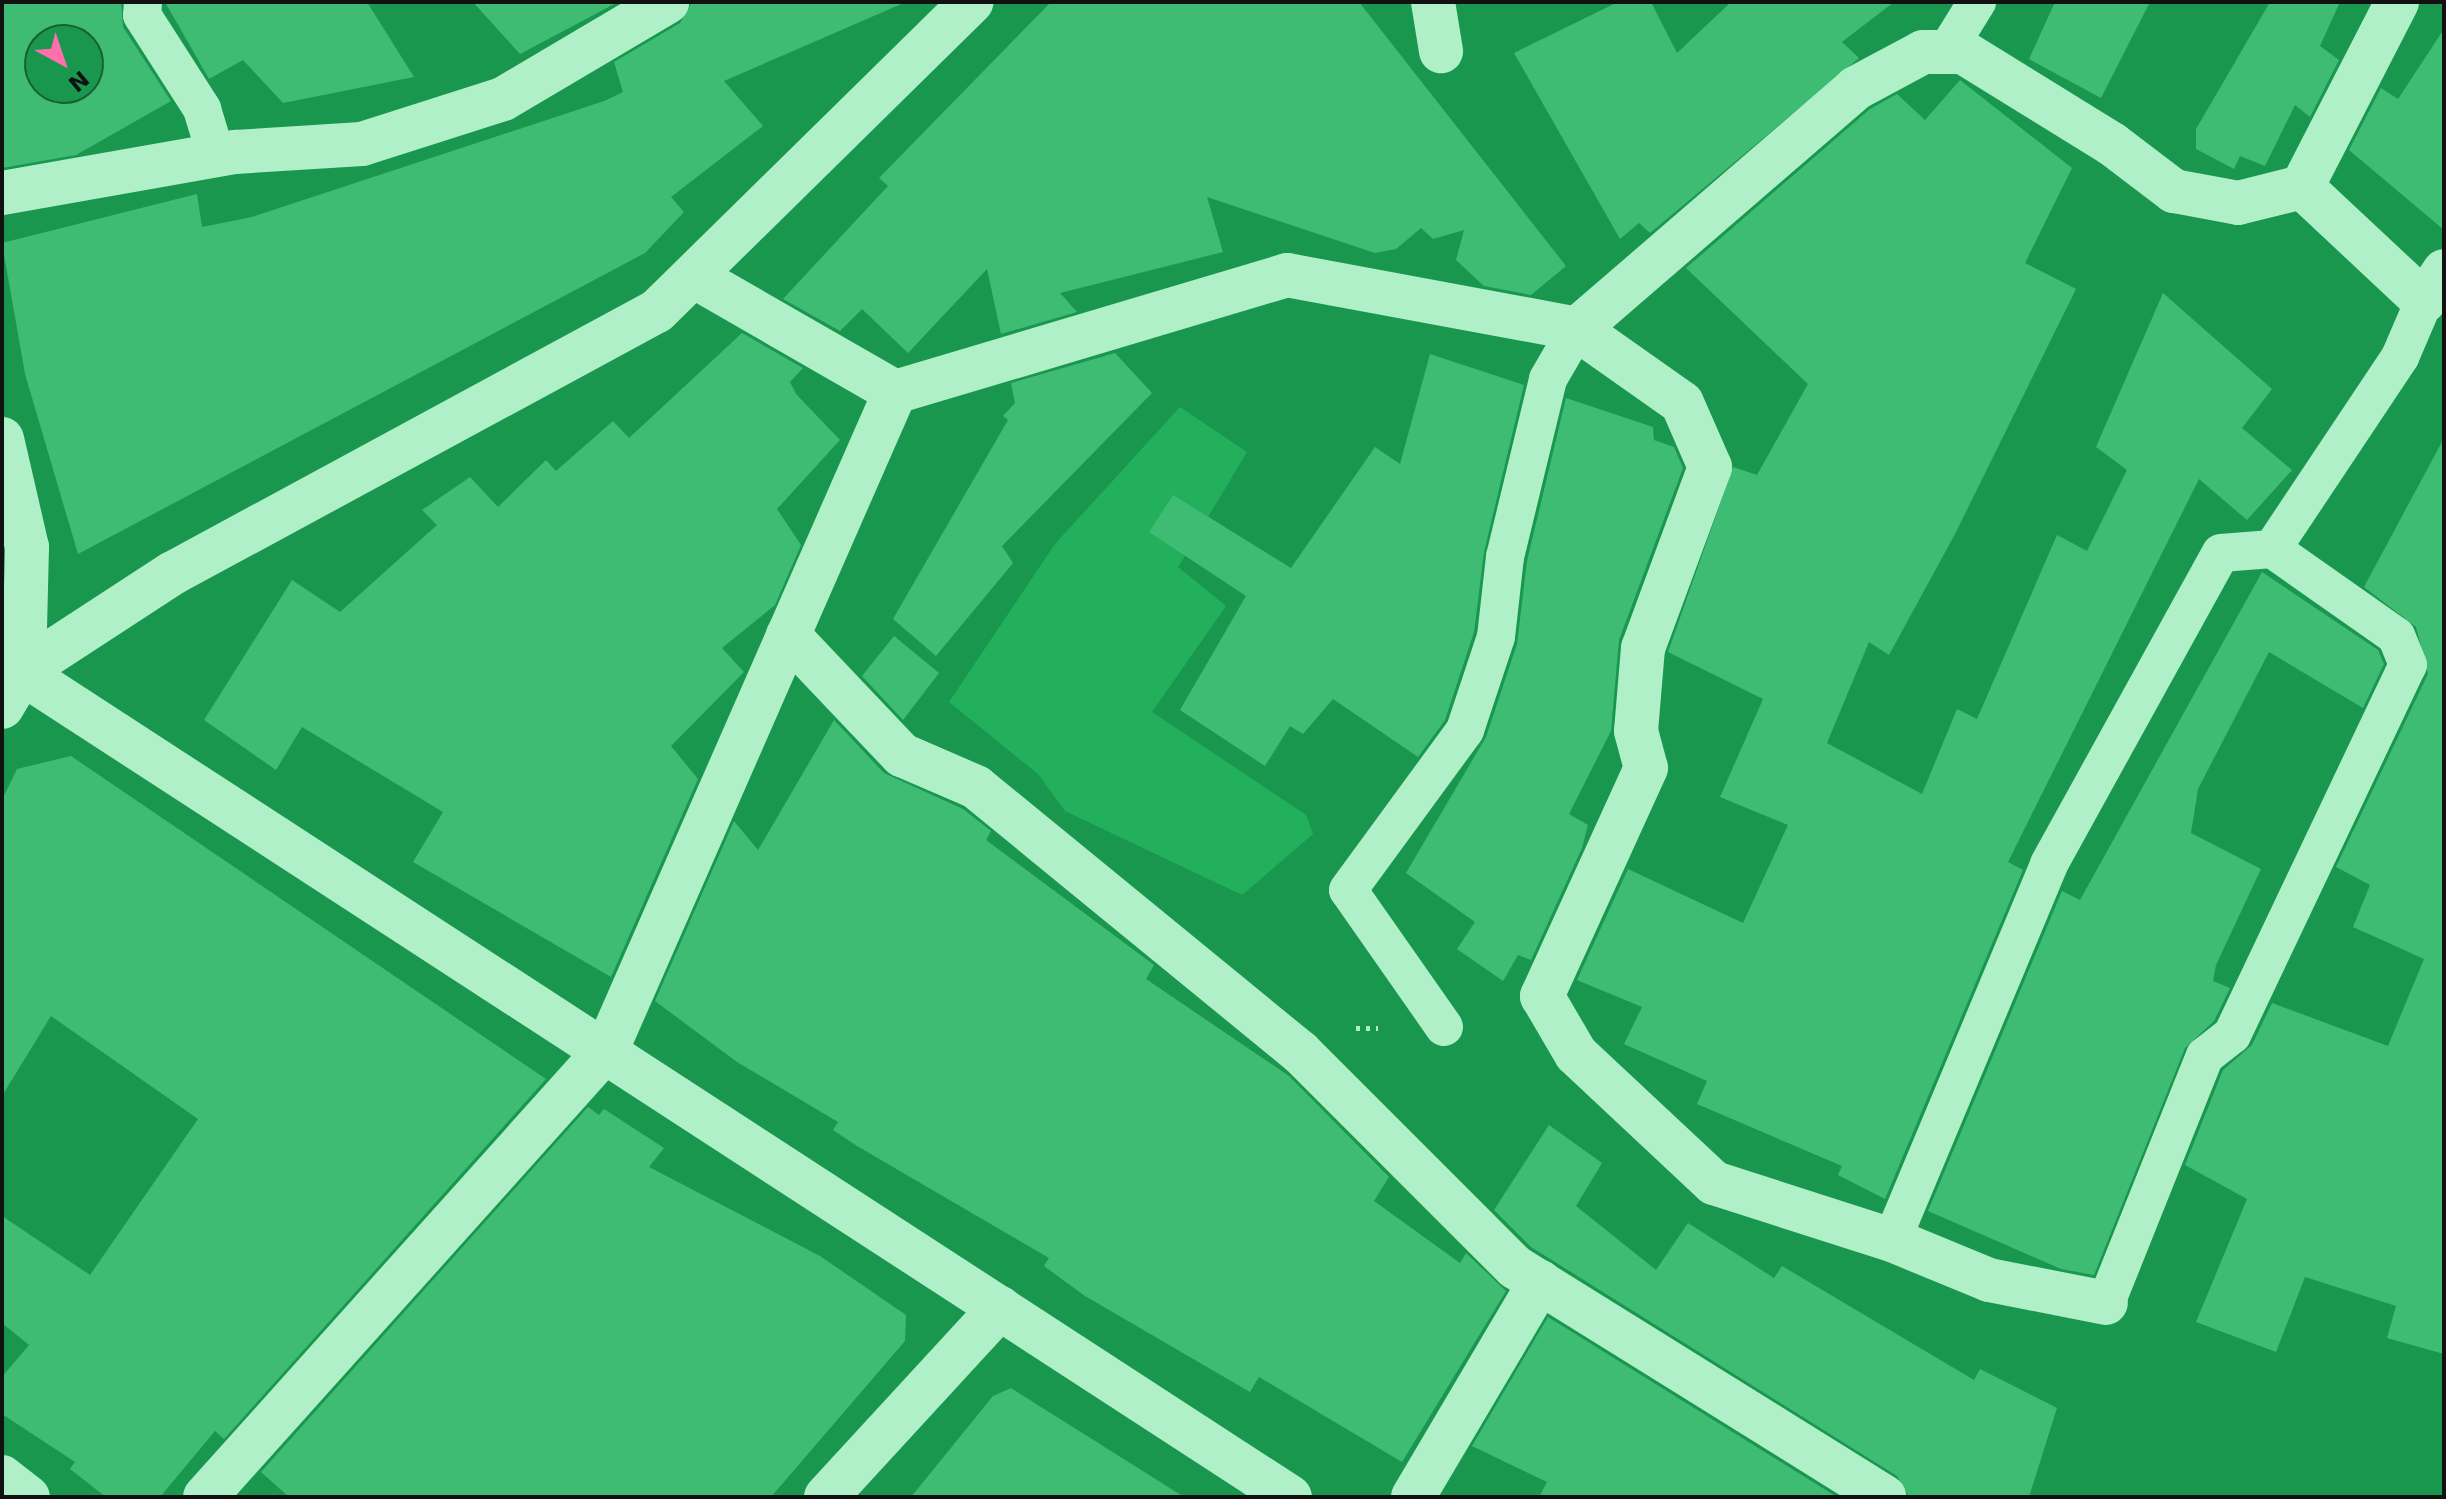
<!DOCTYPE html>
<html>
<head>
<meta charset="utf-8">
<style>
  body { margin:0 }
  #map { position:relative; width:2446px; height:1499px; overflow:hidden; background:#1a974f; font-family:"DejaVu Sans",sans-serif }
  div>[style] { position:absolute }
  .green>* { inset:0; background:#23b05c }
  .building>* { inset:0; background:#3fbc73 }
  .path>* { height:5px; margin-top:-2.5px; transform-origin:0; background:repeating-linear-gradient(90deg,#aff0c9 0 4px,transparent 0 10px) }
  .service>* { height:38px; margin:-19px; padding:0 19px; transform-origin:19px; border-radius:19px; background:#aff0c9 }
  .minor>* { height:44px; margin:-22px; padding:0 22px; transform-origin:22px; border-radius:22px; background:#aff0c9 }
  .tertiary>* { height:44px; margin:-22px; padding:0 22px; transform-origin:22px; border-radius:22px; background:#aff0c9 }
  span { translate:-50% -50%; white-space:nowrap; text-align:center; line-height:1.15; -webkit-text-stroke:6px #1a974f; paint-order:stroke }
  .frame { position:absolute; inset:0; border:4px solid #111; pointer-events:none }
  .north { position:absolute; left:24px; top:24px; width:80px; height:80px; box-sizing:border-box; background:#1a974f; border:2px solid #166136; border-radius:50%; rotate:140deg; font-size:22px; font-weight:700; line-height:32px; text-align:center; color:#111 }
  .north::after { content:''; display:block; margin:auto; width:28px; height:36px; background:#ff6ead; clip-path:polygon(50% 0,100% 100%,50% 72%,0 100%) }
</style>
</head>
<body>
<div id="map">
  <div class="green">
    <div style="clip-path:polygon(1180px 407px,1247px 452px,1178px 567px,1226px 606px,1152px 712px,1306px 815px,1313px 834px,1242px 895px,1065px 811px,1038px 774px,949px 702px,1055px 544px)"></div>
  </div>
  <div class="building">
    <div style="clip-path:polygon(evenodd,2px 2px,121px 2px,123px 27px,171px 101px,76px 155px,2px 168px,2px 2px,40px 40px,88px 40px,88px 88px,40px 88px,40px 40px)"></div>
    <div style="clip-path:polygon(165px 2px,367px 2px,414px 77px,283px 103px,243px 60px,209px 79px)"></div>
    <div style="clip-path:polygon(473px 2px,618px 2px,520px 54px)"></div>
    <div style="clip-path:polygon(692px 2px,906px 2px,724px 81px,763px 126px,671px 197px,684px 212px,645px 253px,78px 554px,25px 374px,2px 243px,197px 194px,202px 227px,252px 217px,604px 101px,623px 92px,614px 62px,680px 23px)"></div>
    <div style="clip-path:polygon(1051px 2px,1359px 2px,1566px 266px,1531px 295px,1484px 286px,1456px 260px,1464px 230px,1433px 239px,1421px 228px,1396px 249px,1375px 253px,1207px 197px,1223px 252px,1060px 293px,1077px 312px,1001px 334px,987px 269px,908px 353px,862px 309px,840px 331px,783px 299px,888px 186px,879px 178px)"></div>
    <div style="clip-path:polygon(1618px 2px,1651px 2px,1677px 53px,1731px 2px,1894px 2px,1842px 42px,1859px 58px,1650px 233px,1639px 223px,1620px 239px,1514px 53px)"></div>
    <div style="clip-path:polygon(2055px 2px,2150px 2px,2101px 98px,2029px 59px)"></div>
    <div style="clip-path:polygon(2270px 2px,2340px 2px,2320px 46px,2339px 60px,2310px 117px,2295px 105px,2265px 166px,2240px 156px,2234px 169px,2196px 149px,2196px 129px)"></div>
    <div style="clip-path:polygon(2444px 29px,2444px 230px,2349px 150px,2381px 88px,2398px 99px)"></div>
    <div style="clip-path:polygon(1960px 80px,2072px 168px,2025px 263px,2076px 289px,1955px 534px,1889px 655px,1869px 642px,1827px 743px,1922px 794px,1957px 709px,1977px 719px,2057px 535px,2087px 551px,2127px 470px,2096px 447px,2163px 293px,2272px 389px,2242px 428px,2292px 470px,2247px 520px,2199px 479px,2008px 862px,2023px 870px,1885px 1199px,1838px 1175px,1842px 1166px,1697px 1104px,1707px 1081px,1624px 1044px,1642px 1007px,1577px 980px,1628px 869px,1743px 923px,1788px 825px,1720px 797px,1763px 699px,1668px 652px,1733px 467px,1757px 475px,1808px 384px,1686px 268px,1870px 109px,1897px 94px,1925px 120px)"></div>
    <div style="clip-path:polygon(742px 333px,803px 368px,790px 382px,796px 394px,840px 440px,777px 509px,801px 545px,775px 605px,722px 648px,744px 672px,671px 746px,698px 779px,611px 977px,413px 862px,443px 812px,302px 727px,276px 770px,204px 720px,292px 580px,340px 612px,437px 525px,422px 510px,470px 477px,498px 507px,546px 460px,556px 471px,613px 421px,629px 438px)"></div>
    <div style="clip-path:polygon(1115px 353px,1152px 393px,1002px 546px,1013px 563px,936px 656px,893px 619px,1008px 420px,1003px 416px,1015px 403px,1011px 383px)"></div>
    <div style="clip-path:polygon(1430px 354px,1524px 385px,1484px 552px,1474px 632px,1445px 720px,1418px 757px,1333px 699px,1303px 734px,1290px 726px,1265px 766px,1180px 710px,1246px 596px,1149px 532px,1173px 495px,1291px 568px,1375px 447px,1400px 464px)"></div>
    <div style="clip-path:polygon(1566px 398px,1653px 427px,1654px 440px,1674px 447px,1683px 468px,1619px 640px,1611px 731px,1569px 814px,1588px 825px,1582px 848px,1531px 960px,1518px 955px,1503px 981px,1457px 949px,1475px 922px,1406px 873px,1486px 737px,1517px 644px,1527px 561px)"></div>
    <div style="clip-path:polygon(2444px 438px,2444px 1354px,2387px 1338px,2396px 1306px,2305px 1277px,2276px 1352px,2196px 1322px,2247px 1199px,2185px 1165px,2223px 1070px,2252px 1045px,2272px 1003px,2388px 1046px,2424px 959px,2353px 927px,2370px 885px,2336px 867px,2428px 674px,2416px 627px,2364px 587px)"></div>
    <div style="clip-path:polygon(2262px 572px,2378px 650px,2384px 664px,2363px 708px,2269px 652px,2198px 789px,2191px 833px,2261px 869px,2216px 965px,2213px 981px,2230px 988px,2214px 1021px,2185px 1048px,2094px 1275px,2061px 1269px,1928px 1211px,2062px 891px,2080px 900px)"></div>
    <div style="clip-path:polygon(894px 636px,939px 673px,903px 720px,862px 676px)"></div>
    <div style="clip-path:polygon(834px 720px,884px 773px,963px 809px,991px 831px,986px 840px,1154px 965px,1146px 979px,1289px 1076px,1389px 1177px,1374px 1201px,1460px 1263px,1466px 1253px,1506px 1291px,1402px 1462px,1259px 1377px,1250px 1392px,1085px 1296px,1044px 1266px,1049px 1258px,857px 1146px,833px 1130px,838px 1122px,737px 1062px,655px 1001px,734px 821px,758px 850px)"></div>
    <div style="clip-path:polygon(71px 756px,546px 1079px,224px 1439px,215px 1431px,160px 1497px,106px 1497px,70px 1469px,75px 1462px,2px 1414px,2px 1377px,29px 1345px,2px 1323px,2px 1216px,90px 1275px,198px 1119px,51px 1016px,2px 1096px,2px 800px,17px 769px)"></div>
    <div style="clip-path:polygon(588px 1107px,599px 1115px,604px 1109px,664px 1148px,649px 1167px,820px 1256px,906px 1315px,905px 1341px,771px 1497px,289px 1497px,261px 1472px)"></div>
    <div style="clip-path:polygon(1549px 1125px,1602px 1163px,1576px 1206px,1656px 1270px,1688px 1223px,1774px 1278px,1782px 1266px,1974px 1380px,1980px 1369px,2057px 1408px,2029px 1497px,1909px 1497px,1897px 1476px,1531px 1247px,1494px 1210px)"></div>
    <div style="clip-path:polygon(1548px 1317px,1837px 1497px,1539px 1497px,1547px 1482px,1472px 1446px)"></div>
    <div style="clip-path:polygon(1011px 1388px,1184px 1497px,911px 1497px,993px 1396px)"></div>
  </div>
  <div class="path">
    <div style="left:1356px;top:1028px;width:22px"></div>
  </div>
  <div class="service">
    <div style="left:143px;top:2px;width:13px;rotate:94deg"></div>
    <div style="left:142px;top:15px;width:112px;rotate:57.4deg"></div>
    <div style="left:202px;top:109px;width:48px;rotate:73.1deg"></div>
    <div style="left:1946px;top:52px;width:59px;rotate:-58.2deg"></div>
    <div style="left:1444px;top:1027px;width:167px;rotate:-125deg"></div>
    <div style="left:1348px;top:890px;width:198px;rotate:-53.8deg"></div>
    <div style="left:1465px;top:730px;width:98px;rotate:-71.6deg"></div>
    <div style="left:1496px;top:637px;width:81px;rotate:-83.6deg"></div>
    <div style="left:1505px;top:557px;width:183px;rotate:-76.4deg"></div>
    <div style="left:1548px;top:379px;width:58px;rotate:-59.9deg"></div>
    <div style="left:1892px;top:1240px;width:407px;rotate:-67.3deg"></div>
    <div style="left:2049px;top:864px;width:355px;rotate:-61.1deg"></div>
    <div style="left:2221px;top:553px;width:51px;rotate:-4.5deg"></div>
    <div style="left:2272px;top:549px;width:231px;rotate:-56.3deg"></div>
    <div style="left:2400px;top:357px;width:61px;rotate:-66.8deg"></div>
    <div style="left:2106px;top:1303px;width:266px;rotate:-68.2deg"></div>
    <div style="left:2205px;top:1056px;width:34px;rotate:-38deg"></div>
    <div style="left:2232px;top:1035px;width:410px;rotate:-64.6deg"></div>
    <div style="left:2408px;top:665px;width:31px;rotate:-112deg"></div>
    <div style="left:2396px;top:636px;width:151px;rotate:-144.9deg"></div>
  </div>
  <div class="minor">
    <div style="left:1433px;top:2px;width:50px;rotate:80.7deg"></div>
    <div style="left:2302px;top:187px;width:167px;rotate:43.1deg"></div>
    <div style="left:2424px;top:301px;width:36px;rotate:-56deg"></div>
    <div style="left:2px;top:193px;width:237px;rotate:-10deg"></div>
    <div style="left:235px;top:152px;width:127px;rotate:-3.6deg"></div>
    <div style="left:362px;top:144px;width:148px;rotate:-17.7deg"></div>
    <div style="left:503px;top:99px;width:191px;rotate:-30.6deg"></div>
    <div style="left:695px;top:277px;width:231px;rotate:29.9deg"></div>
    <div style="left:895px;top:392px;width:409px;rotate:-16.6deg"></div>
    <div style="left:1287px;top:275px;width:295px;rotate:10.5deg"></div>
    <div style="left:1577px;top:329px;width:369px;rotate:-40.8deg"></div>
    <div style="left:1856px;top:88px;width:76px;rotate:-28.2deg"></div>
    <div style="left:1923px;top:52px;width:40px"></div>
    <div style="left:1963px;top:52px;width:175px;rotate:31.7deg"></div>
    <div style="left:2112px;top:144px;width:78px;rotate:37.2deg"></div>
    <div style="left:2174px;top:191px;width:65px;rotate:10.6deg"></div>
    <div style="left:2238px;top:203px;width:66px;rotate:-14deg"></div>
    <div style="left:2302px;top:187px;width:208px;rotate:-62.8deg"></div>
    <div style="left:1577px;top:329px;width:128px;rotate:35.2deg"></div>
    <div style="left:1682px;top:403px;width:70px;rotate:66.4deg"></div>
    <div style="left:1710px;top:467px;width:193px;rotate:110.3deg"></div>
    <div style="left:1643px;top:648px;width:83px;rotate:94.8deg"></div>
    <div style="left:1636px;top:731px;width:38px;rotate:75deg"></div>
    <div style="left:1646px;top:768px;width:251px;rotate:114.5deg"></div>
    <div style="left:1542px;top:996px;width:67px;rotate:59.6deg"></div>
    <div style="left:1576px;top:1054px;width:189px;rotate:43.1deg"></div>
    <div style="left:1714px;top:1183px;width:187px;rotate:17.8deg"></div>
    <div style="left:1892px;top:1240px;width:105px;rotate:22.4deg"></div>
    <div style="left:1989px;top:1280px;width:119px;rotate:11.1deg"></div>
    <div style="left:2px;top:439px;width:111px;rotate:77deg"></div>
    <div style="left:27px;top:547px;width:123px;rotate:91.4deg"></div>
    <div style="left:788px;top:635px;width:166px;rotate:46.5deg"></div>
    <div style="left:902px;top:755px;width:81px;rotate:23.4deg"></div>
    <div style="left:976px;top:787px;width:419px;rotate:39.3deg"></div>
    <div style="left:1300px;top:1052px;width:304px;rotate:45deg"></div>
    <div style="left:1515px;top:1267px;width:435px;rotate:31.9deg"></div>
    <div style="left:2px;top:707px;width:43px;rotate:-59.3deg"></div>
    <div style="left:24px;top:670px;width:178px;rotate:-33.1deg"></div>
    <div style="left:173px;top:573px;width:550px;rotate:-28.43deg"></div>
    <div style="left:657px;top:311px;width:441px;rotate:-44.5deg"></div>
    <div style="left:2px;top:1477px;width:33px;rotate:38deg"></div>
    <div style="left:205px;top:1497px;width:602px;rotate:-48.1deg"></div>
    <div style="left:607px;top:1049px;width:717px;rotate:-66.33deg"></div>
    <div style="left:826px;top:1497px;width:257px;rotate:-47.4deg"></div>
    <div style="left:1413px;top:1497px;width:250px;rotate:-59.4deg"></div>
  </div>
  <div class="tertiary">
    <div style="left:2px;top:660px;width:1536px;rotate:33.02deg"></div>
  </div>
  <div class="frame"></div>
  <div class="north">N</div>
</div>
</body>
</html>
